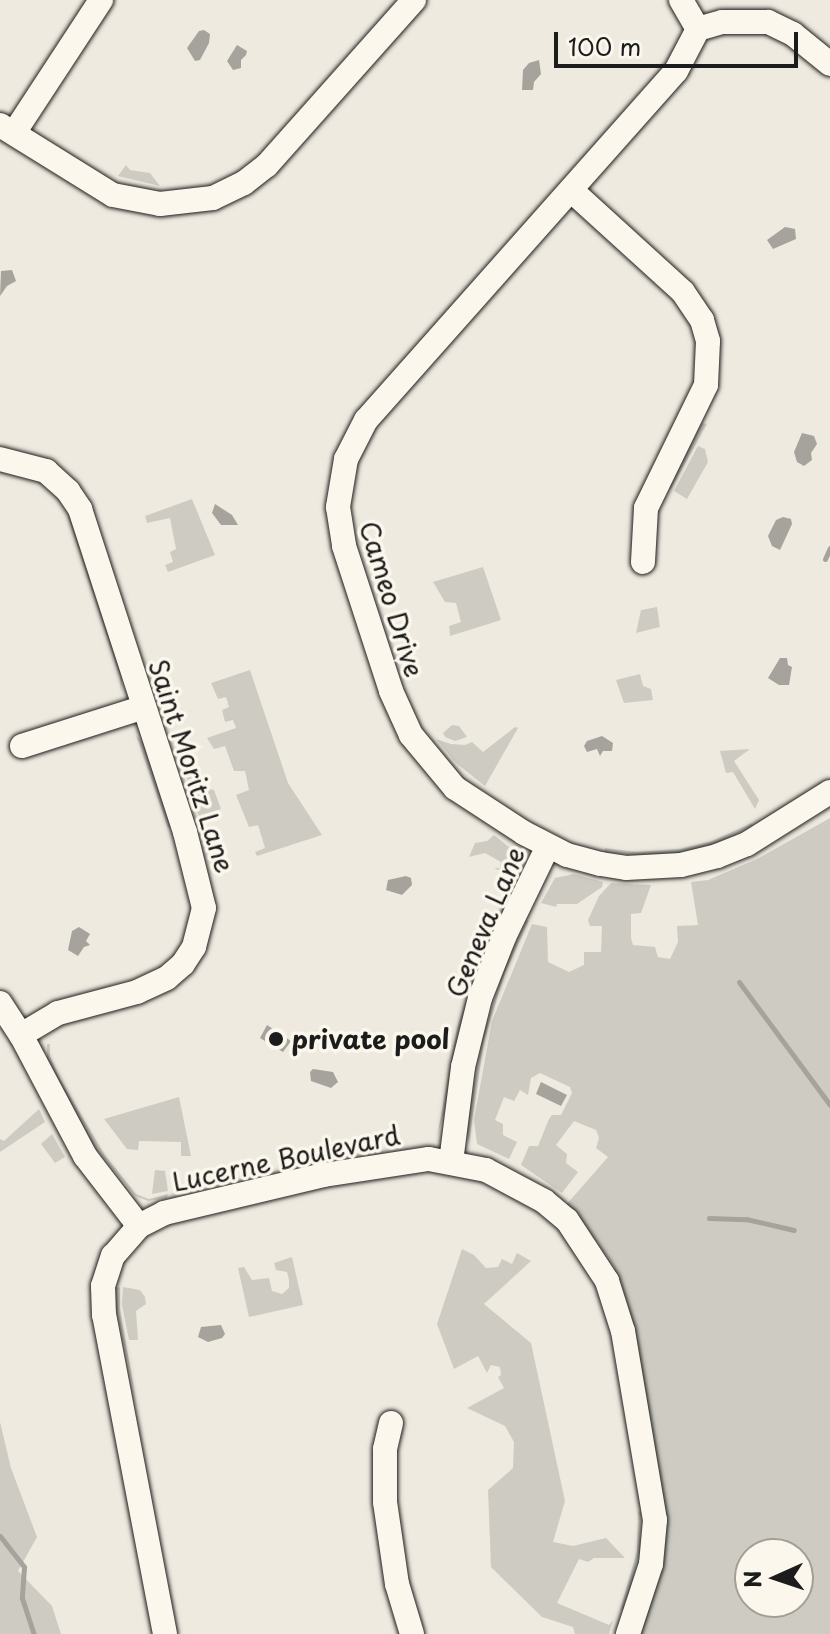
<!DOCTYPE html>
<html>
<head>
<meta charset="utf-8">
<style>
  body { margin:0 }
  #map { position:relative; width:830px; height:1634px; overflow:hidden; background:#eeeadf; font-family:"Playpen Sans",sans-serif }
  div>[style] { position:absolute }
  .green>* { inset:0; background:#ceccc2 }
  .water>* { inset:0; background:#a6a39d }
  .stream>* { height:5px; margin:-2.5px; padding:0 2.5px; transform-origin:2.5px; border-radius:2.5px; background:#a6a39d }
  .roads { filter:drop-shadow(0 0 2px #1c1c1c) drop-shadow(0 0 2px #1c1c1c) }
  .minor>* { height:24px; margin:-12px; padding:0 12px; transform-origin:12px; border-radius:12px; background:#fbf7ec }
  .dots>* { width:22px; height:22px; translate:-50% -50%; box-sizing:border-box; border:4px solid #fbf7ec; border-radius:50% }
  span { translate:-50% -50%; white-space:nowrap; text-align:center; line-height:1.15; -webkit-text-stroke:7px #fbf7ec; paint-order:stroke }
  .street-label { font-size:26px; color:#1c1c1c }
  .poi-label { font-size:26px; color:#1c1c1c; font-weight:700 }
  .left { translate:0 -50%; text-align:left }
  .north { position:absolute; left:734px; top:1538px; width:80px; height:80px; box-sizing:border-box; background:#fbf7ec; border:2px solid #a29f99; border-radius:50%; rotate:267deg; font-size:22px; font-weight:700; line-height:32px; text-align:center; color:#1c1c1c }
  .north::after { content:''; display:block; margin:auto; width:28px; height:36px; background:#1c1c1c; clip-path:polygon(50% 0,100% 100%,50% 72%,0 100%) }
  .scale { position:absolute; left:554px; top:32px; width:244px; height:36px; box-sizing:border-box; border:4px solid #1c1c1c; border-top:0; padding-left:10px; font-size:24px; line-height:28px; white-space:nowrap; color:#1c1c1c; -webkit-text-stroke:6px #fbf7ec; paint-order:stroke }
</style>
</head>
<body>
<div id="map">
  <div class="green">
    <div style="clip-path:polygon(126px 165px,130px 170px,150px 173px,160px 186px,118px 176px)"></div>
    <div style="clip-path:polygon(702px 423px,707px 424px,671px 489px,668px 488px)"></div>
    <div style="clip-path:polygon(698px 446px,705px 449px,708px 462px,687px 499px,674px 491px)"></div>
    <div style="clip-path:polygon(192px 499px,215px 555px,168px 572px,165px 565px,173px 562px,170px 552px,176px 549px,170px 518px,147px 523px,145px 516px)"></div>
    <div style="clip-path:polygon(71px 516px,122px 676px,121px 692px,120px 677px,68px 517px)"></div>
    <div style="clip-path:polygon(483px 567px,501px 620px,450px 636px,449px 626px,461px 622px,456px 603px,445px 602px,433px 582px)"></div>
    <div style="clip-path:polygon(657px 607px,660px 627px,636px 633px,641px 610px)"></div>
    <div style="clip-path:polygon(250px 670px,288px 783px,322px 835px,257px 856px,255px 852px,265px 848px,258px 825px,249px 827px,236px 795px,249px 790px,245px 771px,234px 771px,225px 746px,214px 749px,207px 738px,236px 728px,233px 720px,225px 722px,222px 710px,229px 707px,226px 697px,218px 699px,211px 683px)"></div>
    <div style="clip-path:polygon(640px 674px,643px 686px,651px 689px,653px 700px,624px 703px,616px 680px)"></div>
    <div style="clip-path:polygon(452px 725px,459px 726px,467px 737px,455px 741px,445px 737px,443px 733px)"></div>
    <div style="clip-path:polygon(515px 727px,518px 728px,485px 786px,456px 763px,436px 739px,451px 744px,465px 745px,472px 742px,483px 752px)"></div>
    <div style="clip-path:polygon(136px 735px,144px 744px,171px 827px,168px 828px)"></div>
    <div style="clip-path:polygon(750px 749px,734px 761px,759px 800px,755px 809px,733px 772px,726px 773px,720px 751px)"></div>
    <div style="clip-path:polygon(200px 770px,206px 788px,214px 790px,221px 809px,199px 817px,186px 775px)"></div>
    <div style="clip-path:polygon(evenodd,830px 818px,830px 1634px,641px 1634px,659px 1576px,635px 1338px,614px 1267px,584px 1223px,566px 1205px,608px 1157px,596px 1148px,599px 1138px,596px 1130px,574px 1121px,556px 1145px,567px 1154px,566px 1163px,578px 1172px,562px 1193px,521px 1165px,529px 1146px,538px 1146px,549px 1119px,552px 1115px,561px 1115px,572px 1093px,570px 1087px,540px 1073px,531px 1078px,528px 1095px,520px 1090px,514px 1101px,504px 1097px,495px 1120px,503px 1124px,503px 1135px,517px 1142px,509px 1159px,477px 1144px,474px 1120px,492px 1021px,532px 924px,547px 927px,548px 962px,569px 972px,584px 965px,584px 952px,601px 952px,602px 926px,590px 926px,588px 920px,599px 896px,611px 883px,651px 885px,641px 913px,631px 914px,631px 938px,633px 945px,655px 947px,658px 957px,670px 959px,678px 942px,677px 926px,698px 925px,691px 882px,708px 880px,757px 859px,830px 818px,750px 1554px,798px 1554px,798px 1602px,750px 1602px,750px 1554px)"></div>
    <div style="clip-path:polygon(752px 823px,753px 826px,715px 844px,677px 854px,635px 855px,604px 852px,605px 848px,637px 852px,680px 849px,712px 841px)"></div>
    <div style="clip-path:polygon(494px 835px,515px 852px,517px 865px,512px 877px,494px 868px,500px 868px,501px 862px,485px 853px,469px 857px,475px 843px,487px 841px)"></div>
    <div style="clip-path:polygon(574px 874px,603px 882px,602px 887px,577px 904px,557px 904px,556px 907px,541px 903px,555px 878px)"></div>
    <div style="clip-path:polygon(507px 897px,509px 899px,437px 1137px,457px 1028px,477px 966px)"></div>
    <div style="clip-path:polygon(526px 920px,529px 921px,505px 973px,484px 1041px,469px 1143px,466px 1128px,483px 1035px,504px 969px)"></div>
    <div style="clip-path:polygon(47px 1044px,50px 1044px,50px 1056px,60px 1079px,105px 1155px,136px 1194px,149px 1199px,168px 1194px,167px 1198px,148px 1201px,135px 1196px,94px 1146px,47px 1061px)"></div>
    <div style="clip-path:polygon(179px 1097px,191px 1156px,181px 1156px,181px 1142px,139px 1141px,138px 1150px,127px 1149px,104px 1119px)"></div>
    <div style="clip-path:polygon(39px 1109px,45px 1122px,0 1152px,0 1139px,4px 1141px)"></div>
    <div style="clip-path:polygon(52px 1134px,65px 1157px,55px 1163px,41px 1144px)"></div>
    <div style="clip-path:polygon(155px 1170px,165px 1171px,168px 1191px,152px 1194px)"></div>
    <div style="clip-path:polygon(462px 1249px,474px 1255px,486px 1268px,498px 1267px,502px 1259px,512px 1264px,517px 1253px,531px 1261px,484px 1304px,531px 1343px,565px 1501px,553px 1542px,573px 1546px,606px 1538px,625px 1558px,594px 1558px,588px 1562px,579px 1559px,557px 1603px,609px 1625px,613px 1620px,609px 1634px,575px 1634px,573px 1627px,542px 1617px,491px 1567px,488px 1490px,513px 1468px,514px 1442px,505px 1426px,467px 1408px,504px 1388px,498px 1377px,501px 1375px,500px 1367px,491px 1365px,487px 1373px,478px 1356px,454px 1369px,437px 1324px)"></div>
    <div style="clip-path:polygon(292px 1257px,303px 1305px,249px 1317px,238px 1268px,244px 1267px,252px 1280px,269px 1278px,272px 1291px,282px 1294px,289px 1288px,289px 1280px,287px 1272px,276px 1270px,274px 1263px)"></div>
    <div style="clip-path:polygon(120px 1287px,120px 1309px,136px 1401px,116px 1307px,116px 1288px)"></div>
    <div style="clip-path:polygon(123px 1287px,140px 1290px,145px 1297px,146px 1304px,136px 1311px,138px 1340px,129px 1340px,122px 1305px)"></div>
    <div style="clip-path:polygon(0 1422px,11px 1468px,37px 1537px,18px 1571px,52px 1606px,61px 1634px,0 1634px)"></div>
    <div style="clip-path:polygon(638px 1511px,641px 1512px,640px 1549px,630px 1590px,623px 1610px,620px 1610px,637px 1551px)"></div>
  </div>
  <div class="water">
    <div style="clip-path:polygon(204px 30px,210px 34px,209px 43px,200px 60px,195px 61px,187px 48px,199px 31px)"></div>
    <div style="clip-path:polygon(237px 45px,247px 51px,246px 55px,241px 60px,241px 68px,233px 70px,227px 61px)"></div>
    <div style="clip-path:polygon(539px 60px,541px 74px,534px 82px,533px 90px,522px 90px,523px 70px,529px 63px)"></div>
    <div style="clip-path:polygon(785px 227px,795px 229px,796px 239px,773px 249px,767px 240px)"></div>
    <div style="clip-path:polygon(12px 270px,16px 281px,7px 286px,0 296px,1px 271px)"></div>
    <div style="clip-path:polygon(802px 433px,814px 436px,817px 444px,811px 453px,812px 460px,804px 466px,797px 462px,794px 452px)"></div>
    <div style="clip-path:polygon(215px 504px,232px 515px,238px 525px,221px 525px,212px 513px)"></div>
    <div style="clip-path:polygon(783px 517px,791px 519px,792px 524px,780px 550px,772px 546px,768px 536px,776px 520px)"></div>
    <div style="clip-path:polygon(780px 658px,787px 658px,788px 665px,792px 667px,789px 685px,779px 685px,768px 678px)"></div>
    <div style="clip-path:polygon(602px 736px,613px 743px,612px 751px,603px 751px,600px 756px,597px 749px,587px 752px,584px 746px,587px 741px)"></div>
    <div style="clip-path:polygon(406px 876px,411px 878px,412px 885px,402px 895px,386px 890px,388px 880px)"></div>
    <div style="clip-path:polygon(79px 927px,90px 934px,86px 941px,90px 945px,84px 947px,78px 956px,68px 950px,72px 931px)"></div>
    <div style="clip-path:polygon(267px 1025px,291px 1041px,283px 1052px,260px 1038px)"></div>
    <div style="clip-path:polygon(313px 1069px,333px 1072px,338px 1082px,331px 1088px,311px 1081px,310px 1072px)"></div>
    <div style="clip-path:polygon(541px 1082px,567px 1095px,561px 1106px,536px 1094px)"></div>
    <div style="clip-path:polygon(221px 1325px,225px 1334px,222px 1338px,208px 1342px,198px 1337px,201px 1327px)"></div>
  </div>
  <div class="stream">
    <div style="left:825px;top:559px;width:12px;rotate:-66deg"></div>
    <div style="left:739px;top:982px;width:153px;rotate:53.5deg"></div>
    <div style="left:709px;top:1218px;width:37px;rotate:2deg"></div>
    <div style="left:746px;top:1219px;width:49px;rotate:12.9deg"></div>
    <div style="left:0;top:1536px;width:39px;rotate:52deg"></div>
    <div style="left:24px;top:1567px;width:31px;rotate:94deg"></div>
    <div style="left:22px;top:1598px;width:38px;rotate:72deg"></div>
  </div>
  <div class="roads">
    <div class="minor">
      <div style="left:681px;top:0;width:34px;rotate:60deg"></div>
      <div style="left:830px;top:64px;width:48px;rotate:-141deg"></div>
      <div style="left:793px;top:34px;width:28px;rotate:-154deg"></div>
      <div style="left:768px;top:22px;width:46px;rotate:180deg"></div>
      <div style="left:722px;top:22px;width:25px;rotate:164deg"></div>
      <div style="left:698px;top:29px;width:47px;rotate:117.6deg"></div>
      <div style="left:676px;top:71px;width:467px;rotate:131.6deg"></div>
      <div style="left:366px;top:420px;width:44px;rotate:117.1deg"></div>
      <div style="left:346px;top:459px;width:49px;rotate:99.5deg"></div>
      <div style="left:338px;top:507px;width:39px;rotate:81deg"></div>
      <div style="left:344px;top:546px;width:152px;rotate:72deg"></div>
      <div style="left:391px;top:691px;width:48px;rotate:65.6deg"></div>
      <div style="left:411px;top:735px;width:69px;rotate:50.3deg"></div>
      <div style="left:455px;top:788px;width:82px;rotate:33.1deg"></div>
      <div style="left:524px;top:833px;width:48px;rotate:27.1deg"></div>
      <div style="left:567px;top:855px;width:35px;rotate:15deg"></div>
      <div style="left:601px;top:864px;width:25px;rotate:9deg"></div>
      <div style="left:626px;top:868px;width:55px;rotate:-3.1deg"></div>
      <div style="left:681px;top:865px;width:37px;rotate:-14deg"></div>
      <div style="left:717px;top:856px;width:32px;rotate:-22deg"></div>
      <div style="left:747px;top:844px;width:98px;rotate:-32.1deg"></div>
      <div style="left:0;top:125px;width:133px;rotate:31.8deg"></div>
      <div style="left:113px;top:195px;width:48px;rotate:10.8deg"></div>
      <div style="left:160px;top:204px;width:53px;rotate:-6.5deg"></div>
      <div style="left:213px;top:198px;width:34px;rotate:-26deg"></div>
      <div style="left:244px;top:183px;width:29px;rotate:-38deg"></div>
      <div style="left:267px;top:165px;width:221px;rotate:-48.3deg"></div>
      <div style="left:14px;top:133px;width:159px;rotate:-56.8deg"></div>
      <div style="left:571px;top:190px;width:151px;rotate:42.3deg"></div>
      <div style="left:683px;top:292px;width:34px;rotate:56deg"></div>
      <div style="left:702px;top:320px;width:22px;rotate:74deg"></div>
      <div style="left:708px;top:341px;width:44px;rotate:92.6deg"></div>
      <div style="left:706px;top:385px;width:137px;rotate:116deg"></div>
      <div style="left:646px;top:508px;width:54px;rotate:93.2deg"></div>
      <div style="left:0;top:459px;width:48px;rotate:14.6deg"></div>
      <div style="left:46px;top:471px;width:30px;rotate:42deg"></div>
      <div style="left:68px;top:491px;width:22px;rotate:56deg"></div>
      <div style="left:80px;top:509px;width:340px;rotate:72deg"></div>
      <div style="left:185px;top:832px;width:78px;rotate:76deg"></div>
      <div style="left:204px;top:908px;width:40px;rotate:104.4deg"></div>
      <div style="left:194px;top:947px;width:20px;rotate:123deg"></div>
      <div style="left:183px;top:964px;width:21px;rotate:139deg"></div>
      <div style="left:167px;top:978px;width:33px;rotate:155deg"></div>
      <div style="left:137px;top:992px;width:82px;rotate:165.1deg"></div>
      <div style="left:58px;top:1013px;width:43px;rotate:149.3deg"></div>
      <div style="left:22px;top:746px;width:128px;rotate:-17.7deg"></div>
      <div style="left:0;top:1003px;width:38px;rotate:57deg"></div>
      <div style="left:21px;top:1035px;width:137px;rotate:62.1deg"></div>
      <div style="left:85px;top:1156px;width:88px;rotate:52.4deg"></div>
      <div style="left:451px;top:1162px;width:96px;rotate:-82.8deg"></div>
      <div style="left:463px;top:1067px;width:71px;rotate:-76.2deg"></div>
      <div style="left:480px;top:998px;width:66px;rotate:-68.5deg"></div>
      <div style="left:504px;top:937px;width:101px;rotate:-64.2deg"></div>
      <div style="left:391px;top:1423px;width:27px;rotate:103deg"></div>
      <div style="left:385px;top:1449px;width:53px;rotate:90deg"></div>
      <div style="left:385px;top:1502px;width:83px;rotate:81.7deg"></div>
      <div style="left:397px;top:1584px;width:52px;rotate:73.3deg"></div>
      <div style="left:165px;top:1634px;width:325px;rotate:-100.8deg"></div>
      <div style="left:104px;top:1315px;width:29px;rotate:-92deg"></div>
      <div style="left:103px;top:1286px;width:32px;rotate:-72deg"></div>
      <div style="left:113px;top:1256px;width:40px;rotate:-49deg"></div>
      <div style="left:139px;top:1226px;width:28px;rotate:-27deg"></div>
      <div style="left:164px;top:1213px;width:164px;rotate:-13.4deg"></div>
      <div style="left:324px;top:1175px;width:106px;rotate:-8.7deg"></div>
      <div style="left:429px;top:1159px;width:58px;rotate:10.9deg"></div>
      <div style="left:486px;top:1170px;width:66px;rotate:28.1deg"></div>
      <div style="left:544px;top:1201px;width:30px;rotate:40deg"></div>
      <div style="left:567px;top:1220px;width:73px;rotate:56.7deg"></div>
      <div style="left:607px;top:1281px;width:52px;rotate:72.3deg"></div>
      <div style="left:623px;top:1331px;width:192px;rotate:80.4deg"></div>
      <div style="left:655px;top:1520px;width:44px;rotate:95.2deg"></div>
      <div style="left:651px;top:1564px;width:74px;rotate:108.2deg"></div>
    </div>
  </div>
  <div class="dots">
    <div style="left:276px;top:1039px;background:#1c1c1c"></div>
  </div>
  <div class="street-label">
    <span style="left:392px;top:599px;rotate:73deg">Cameo Drive</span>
    <span style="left:192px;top:766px;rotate:72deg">Saint Moritz Lane</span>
    <span style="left:485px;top:922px;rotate:-67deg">Geneva Lane</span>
    <span style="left:286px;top:1158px;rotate:-12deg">Lucerne Boulevard</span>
  </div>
  <div class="poi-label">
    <span class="left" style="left:292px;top:1039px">private pool</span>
  </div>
  <div class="north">N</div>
  <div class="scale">100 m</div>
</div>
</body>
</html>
